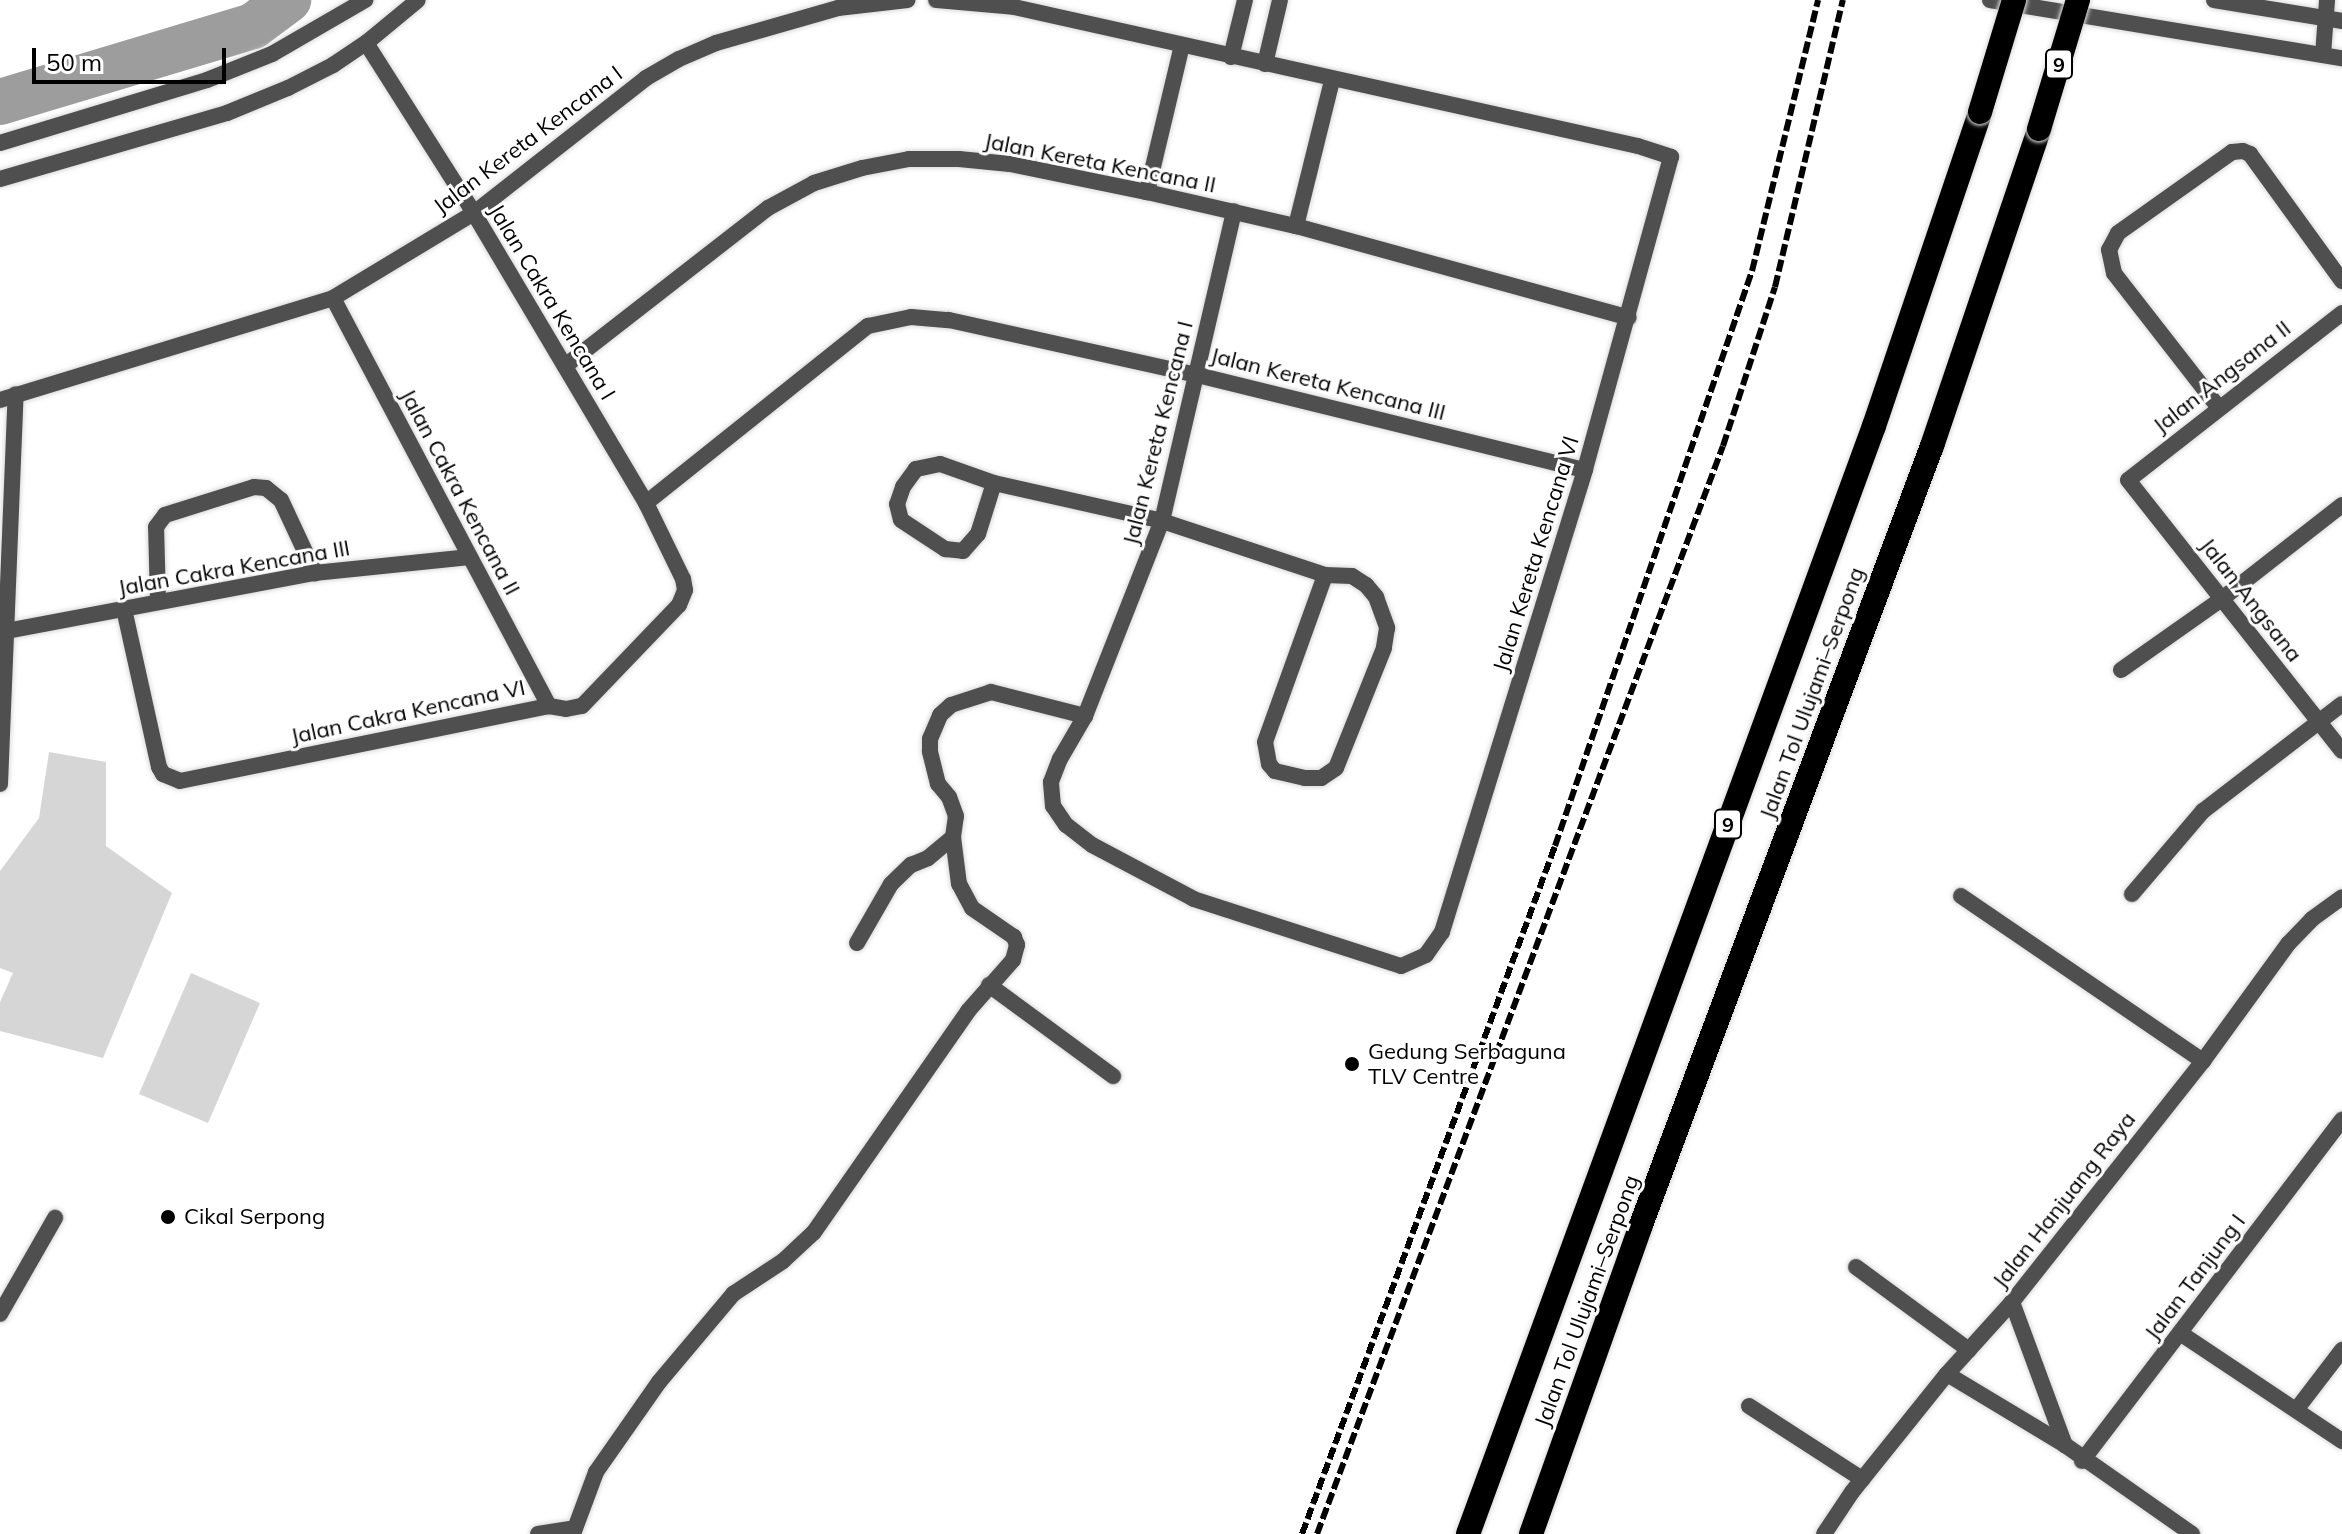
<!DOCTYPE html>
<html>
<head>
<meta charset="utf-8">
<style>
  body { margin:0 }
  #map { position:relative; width:2342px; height:1534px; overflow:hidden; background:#fff; font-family:Mulish,sans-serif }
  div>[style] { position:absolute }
  .green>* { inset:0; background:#d6d6d6 }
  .river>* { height:46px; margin:-23px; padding:0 23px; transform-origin:23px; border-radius:23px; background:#9d9d9d }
  .roads { filter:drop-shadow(0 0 2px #dbdbdb) drop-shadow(0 0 2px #dbdbdb) }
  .minor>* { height:16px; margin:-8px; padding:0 8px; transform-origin:8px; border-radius:8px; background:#4f4f4f }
  .tertiary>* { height:16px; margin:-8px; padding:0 8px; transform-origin:8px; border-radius:8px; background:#4f4f4f }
  .motorway>* { height:24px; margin:-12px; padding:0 12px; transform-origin:12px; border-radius:12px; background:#000 }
  .rail>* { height:6px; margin-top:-3px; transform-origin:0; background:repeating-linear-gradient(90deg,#000 0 12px,transparent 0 16px) }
  .bridges { filter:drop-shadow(0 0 2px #dbdbdb) drop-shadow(0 0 2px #dbdbdb) }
  .motorway-bridge>* { height:24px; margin:-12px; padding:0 12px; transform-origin:12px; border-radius:12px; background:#000 }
  .dots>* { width:22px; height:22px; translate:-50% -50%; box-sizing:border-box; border:4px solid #fff; border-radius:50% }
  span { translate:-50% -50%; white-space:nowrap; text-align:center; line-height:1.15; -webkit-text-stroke:6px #fff; paint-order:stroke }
  .shield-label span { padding:2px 6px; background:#fff; border:2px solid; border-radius:6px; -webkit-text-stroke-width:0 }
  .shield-label { font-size:20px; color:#000; font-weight:700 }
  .street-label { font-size:22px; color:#000 }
  .poi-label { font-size:22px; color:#000 }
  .left { translate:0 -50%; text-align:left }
  .scale { position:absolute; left:32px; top:48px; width:194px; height:36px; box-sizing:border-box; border:4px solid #000; border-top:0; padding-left:10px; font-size:24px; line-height:28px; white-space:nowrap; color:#000; -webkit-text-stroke:6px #fff; paint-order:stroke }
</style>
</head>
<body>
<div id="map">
  <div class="green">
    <div style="clip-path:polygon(49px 752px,106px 762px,106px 846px,172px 893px,103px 1058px,0 1031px,0 1002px,13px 973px,0 968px,0 871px,39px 818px)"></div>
    <div style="clip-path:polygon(191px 973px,260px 1003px,208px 1123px,139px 1094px)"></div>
  </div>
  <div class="river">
    <div style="left:0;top:102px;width:264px;rotate:-16.7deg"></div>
    <div style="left:253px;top:26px;width:44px;rotate:-36.6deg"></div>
  </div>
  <div class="roads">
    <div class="minor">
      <div style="left:936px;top:0;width:78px;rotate:5.1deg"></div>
      <div style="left:1014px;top:7px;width:639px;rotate:12.56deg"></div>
      <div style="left:1638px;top:146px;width:35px;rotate:18deg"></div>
      <div style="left:1671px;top:157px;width:325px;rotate:105.4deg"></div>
      <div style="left:1585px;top:470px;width:484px;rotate:107.2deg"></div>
      <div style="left:1442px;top:932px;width:28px;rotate:125deg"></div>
      <div style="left:1426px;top:955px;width:27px;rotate:156deg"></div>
      <div style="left:1401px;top:966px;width:218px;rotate:-162.1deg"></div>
      <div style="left:1194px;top:899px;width:115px;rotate:-152.1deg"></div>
      <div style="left:1092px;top:845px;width:33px;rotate:-142deg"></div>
      <div style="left:1066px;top:825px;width:23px;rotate:-124deg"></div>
      <div style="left:1053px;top:806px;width:24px;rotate:-95deg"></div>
      <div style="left:1051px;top:782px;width:25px;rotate:-69deg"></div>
      <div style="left:1060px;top:759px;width:50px;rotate:-59.8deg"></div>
      <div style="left:1085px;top:716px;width:210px;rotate:-68.5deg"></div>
      <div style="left:1162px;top:521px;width:318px;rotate:-76.9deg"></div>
      <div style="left:2323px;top:55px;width:55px;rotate:-85.8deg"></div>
      <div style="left:1231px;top:57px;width:59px;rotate:-76.2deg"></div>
      <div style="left:1265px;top:64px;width:66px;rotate:-76.8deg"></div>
      <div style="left:1147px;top:192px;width:151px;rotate:-76.6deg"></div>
      <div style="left:1296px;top:226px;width:150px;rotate:-76.1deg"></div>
      <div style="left:333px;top:298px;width:462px;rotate:62.1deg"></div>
      <div style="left:2342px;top:313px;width:271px;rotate:142deg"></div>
      <div style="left:2128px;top:480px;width:345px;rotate:51.7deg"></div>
      <div style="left:565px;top:366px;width:257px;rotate:-37.9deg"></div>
      <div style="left:768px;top:208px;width:52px;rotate:-28.5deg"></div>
      <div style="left:814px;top:183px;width:50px;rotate:-17.4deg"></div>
      <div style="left:862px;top:168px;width:48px;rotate:-10.8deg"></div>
      <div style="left:909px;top:159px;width:50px"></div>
      <div style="left:959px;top:159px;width:51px;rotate:5.6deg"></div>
      <div style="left:1010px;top:164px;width:140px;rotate:11.6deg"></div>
      <div style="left:1147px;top:192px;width:153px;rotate:12.9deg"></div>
      <div style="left:1296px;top:226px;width:345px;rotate:15.4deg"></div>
      <div style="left:0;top:400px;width:348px;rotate:-17deg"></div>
      <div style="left:333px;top:298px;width:165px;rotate:-31.1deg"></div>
      <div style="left:474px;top:213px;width:219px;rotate:-38.1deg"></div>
      <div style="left:646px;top:78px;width:38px;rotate:-30deg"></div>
      <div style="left:679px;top:59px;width:40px;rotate:-23.4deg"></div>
      <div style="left:716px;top:43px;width:127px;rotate:-16deg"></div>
      <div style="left:838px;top:8px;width:70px;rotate:-6.5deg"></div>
      <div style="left:2219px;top:408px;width:171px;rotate:-127.9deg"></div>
      <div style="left:2114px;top:273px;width:24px;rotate:-102deg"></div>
      <div style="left:2109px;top:250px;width:19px;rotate:-62deg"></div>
      <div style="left:2118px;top:233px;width:140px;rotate:-35.4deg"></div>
      <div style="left:2232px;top:152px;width:11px;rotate:-5deg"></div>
      <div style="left:2243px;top:151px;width:8px;rotate:23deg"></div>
      <div style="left:2250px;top:154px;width:157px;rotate:54.1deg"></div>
      <div style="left:994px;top:483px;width:57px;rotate:-160.6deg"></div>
      <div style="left:940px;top:464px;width:25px;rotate:168deg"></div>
      <div style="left:916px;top:469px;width:22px;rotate:126deg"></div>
      <div style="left:903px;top:487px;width:18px;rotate:109deg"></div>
      <div style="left:897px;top:504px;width:16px;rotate:76deg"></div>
      <div style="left:901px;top:520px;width:53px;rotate:33.4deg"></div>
      <div style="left:945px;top:549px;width:18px;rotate:6deg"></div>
      <div style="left:963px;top:551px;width:23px;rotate:-49deg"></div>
      <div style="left:978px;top:534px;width:53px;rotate:-72.6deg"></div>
      <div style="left:994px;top:483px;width:172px;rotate:12.7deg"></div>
      <div style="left:1162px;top:521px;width:172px;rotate:18.3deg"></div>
      <div style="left:1325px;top:575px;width:27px;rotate:2deg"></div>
      <div style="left:1352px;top:576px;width:17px;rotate:33deg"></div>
      <div style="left:1366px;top:585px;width:16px;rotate:50deg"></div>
      <div style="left:1376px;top:597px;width:33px;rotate:70deg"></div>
      <div style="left:1387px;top:628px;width:20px;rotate:99deg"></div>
      <div style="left:1384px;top:648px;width:129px;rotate:111.8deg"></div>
      <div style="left:1336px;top:768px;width:18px;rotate:146deg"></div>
      <div style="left:1321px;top:778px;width:16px;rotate:180deg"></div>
      <div style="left:1305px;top:778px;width:31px;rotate:-167deg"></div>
      <div style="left:1275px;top:771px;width:9px;rotate:-131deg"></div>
      <div style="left:1269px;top:764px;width:22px;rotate:-100deg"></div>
      <div style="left:1265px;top:742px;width:177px;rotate:-70.2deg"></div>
      <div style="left:646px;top:503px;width:284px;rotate:-38.6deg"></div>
      <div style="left:868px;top:326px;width:44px;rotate:-11.8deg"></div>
      <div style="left:911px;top:317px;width:38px;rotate:5deg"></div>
      <div style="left:949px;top:320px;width:254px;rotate:12.5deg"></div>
      <div style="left:1197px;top:375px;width:399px;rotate:13.8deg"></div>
      <div style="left:158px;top:601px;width:74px;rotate:-91.5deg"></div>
      <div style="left:156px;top:527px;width:15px;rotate:-53deg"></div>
      <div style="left:165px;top:515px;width:93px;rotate:-17.5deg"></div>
      <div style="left:254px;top:487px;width:12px;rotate:5deg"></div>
      <div style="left:266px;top:488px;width:19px;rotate:39deg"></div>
      <div style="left:281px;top:500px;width:81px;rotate:65deg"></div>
      <div style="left:124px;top:609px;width:162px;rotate:77.5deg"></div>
      <div style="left:159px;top:767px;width:8px;rotate:60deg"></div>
      <div style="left:163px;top:774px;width:18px;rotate:22deg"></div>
      <div style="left:180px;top:781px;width:377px;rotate:-11.5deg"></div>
      <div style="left:549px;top:706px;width:17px;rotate:10deg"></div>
      <div style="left:566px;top:709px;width:16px;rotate:-11deg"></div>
      <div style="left:582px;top:706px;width:140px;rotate:-46.2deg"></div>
      <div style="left:679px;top:605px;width:16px;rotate:-68deg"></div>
      <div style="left:685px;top:590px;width:11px;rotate:-100deg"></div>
      <div style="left:683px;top:579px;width:85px;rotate:-116deg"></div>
      <div style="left:646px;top:503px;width:337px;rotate:-120.7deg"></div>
      <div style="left:474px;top:213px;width:201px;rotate:-122.4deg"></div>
      <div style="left:7px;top:631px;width:313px;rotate:-10.7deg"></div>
      <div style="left:315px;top:573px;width:155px;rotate:-5.9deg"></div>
      <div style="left:2121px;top:670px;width:125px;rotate:-35.2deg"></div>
      <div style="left:2223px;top:598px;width:151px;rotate:-38deg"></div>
      <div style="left:0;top:784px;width:390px;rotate:-87.7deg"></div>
      <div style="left:2132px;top:894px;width:109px;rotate:-49.5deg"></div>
      <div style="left:2203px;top:811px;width:175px;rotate:-37.6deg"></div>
      <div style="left:1961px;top:896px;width:293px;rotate:34.3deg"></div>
      <div style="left:857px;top:943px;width:68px;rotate:-60deg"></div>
      <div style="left:891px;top:884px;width:28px;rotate:-44deg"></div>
      <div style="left:911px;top:865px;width:18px;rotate:-22deg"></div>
      <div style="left:928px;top:858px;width:33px;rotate:-40deg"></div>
      <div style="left:989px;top:985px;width:154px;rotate:36.3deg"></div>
      <div style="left:1856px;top:1267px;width:140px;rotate:36.3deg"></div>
      <div style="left:2012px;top:1302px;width:153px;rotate:69.7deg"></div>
      <div style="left:0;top:1314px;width:111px;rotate:-60.2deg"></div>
      <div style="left:2180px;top:1333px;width:195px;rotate:33.7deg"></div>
      <div style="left:1947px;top:1374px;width:138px;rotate:31deg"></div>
      <div style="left:2065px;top:1445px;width:155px;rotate:35deg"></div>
      <div style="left:1749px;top:1406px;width:135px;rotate:32.9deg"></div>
      <div style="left:2296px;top:1410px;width:76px;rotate:-52.5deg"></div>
      <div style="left:2082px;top:1461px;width:429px;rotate:-52.7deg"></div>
      <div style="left:538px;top:1534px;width:37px;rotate:-9deg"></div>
      <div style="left:573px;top:1534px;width:66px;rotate:-69.6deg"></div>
      <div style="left:596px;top:1472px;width:110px;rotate:-55deg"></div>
      <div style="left:659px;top:1382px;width:115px;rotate:-49.9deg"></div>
      <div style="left:733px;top:1294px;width:60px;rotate:-33.4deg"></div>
      <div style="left:783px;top:1261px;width:42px;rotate:-43.1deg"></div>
      <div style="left:814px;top:1232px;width:269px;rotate:-55.1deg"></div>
      <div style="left:968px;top:1011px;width:68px;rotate:-48.6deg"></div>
      <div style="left:1013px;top:960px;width:16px;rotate:-75deg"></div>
      <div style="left:1017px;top:945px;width:9px;rotate:-111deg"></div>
      <div style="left:1014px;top:937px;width:51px;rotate:-145.4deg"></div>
      <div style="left:972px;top:908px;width:27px;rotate:-118deg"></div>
      <div style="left:959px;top:884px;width:47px;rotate:-97.3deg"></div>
      <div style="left:953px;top:837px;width:21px;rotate:-82deg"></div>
      <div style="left:956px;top:816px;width:20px;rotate:-110deg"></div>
      <div style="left:949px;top:797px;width:17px;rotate:-130deg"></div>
      <div style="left:938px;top:784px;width:34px;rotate:-104deg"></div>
      <div style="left:930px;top:751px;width:12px;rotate:-90deg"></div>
      <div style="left:930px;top:739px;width:26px;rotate:-67deg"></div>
      <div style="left:940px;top:715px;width:15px;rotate:-42deg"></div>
      <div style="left:951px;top:705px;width:42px;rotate:-18deg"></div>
      <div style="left:991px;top:692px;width:97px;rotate:14.3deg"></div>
      <div style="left:1824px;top:1534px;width:50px;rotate:-56.3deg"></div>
      <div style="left:1852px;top:1492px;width:151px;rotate:-51.2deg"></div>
      <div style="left:1947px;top:1374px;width:97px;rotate:-47.9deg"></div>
      <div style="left:2012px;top:1302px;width:308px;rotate:-51.6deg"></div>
      <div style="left:2203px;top:1061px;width:145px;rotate:-54deg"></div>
      <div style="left:2288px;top:944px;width:35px;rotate:-46deg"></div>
      <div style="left:2312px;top:919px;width:37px;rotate:-36deg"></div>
    </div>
    <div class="tertiary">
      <div style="left:1990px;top:0;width:357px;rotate:9.4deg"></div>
      <div style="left:2214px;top:0;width:130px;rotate:9.3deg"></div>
      <div style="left:0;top:143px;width:216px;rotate:-16.9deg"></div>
      <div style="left:207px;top:80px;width:70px;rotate:-21.8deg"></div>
      <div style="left:272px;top:54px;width:108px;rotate:-30.1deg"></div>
      <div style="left:0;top:179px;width:236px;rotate:-16.2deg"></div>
      <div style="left:227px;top:113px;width:66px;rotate:-22.3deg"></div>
      <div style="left:288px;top:88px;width:51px;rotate:-27.1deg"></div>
      <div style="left:333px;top:65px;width:40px;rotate:-34deg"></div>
      <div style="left:366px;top:43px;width:67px;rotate:-39.6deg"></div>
    </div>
    <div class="motorway">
      <div style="left:1468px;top:1534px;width:1180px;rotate:-69.88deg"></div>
      <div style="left:1874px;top:426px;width:331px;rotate:-71.3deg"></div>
      <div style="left:1531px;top:1534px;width:328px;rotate:-70.4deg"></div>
      <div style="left:1641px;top:1225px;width:832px;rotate:-69.52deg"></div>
      <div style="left:1932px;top:446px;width:335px;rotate:-71.3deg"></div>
    </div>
  </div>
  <div class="rail">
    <div style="left:1302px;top:1534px;width:733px;rotate:-69.81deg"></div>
    <div style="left:1555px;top:846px;width:608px;rotate:-71.09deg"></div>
    <div style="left:1752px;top:271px;width:279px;rotate:-76.3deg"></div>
    <div style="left:1317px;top:1534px;width:1161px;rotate:-69.54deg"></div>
    <div style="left:1723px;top:446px;width:167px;rotate:-71.9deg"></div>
    <div style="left:1775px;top:287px;width:295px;rotate:-76.7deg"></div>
  </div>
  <div class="bridges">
    <div class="motorway-bridge">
      <div style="left:1980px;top:112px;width:117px;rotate:-73.1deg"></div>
      <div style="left:2039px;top:129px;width:135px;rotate:-73.2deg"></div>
    </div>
  </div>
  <div class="dots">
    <div style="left:1352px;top:1064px;background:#000"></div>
    <div style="left:168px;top:1217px;background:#000"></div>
  </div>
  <div class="shield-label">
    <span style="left:2059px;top:64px">9</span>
    <span style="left:1728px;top:824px">9</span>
  </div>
  <div class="street-label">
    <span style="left:528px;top:140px;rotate:-37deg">Jalan Kereta Kencana I</span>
    <span style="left:1100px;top:163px;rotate:11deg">Jalan Kereta Kencana II</span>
    <span style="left:552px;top:302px;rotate:59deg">Jalan Cakra Kencana I</span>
    <span style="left:2222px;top:377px;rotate:-38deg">Jalan Angsana II</span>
    <span style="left:1328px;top:384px;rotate:14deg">Jalan Kereta Kencana III</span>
    <span style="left:1158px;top:433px;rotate:-76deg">Jalan Kereta Kencana I</span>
    <span style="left:460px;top:492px;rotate:62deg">Jalan Cakra Kencana II</span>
    <span style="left:1536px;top:554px;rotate:-73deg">Jalan Kereta Kencana VI</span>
    <span style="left:234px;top:568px;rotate:-10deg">Jalan Cakra Kencana III</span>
    <span style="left:2251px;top:600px;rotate:52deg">Jalan Angsana</span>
    <span style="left:1812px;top:693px;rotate:-70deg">Jalan Tol Ulujami–Serpong</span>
    <span style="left:408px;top:712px;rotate:-12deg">Jalan Cakra Kencana VI</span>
    <span style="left:2064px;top:1200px;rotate:-52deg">Jalan Hanjuang Raya</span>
    <span style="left:2195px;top:1277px;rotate:-53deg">Jalan Tanjung I</span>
    <span style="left:1587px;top:1301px;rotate:-70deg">Jalan Tol Ulujami–Serpong</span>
  </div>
  <div class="poi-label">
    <span class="left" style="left:1368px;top:1064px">Gedung Serbaguna<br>TLV Centre</span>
    <span class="left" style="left:184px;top:1217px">Cikal Serpong</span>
  </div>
  <div class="scale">50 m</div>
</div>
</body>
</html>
